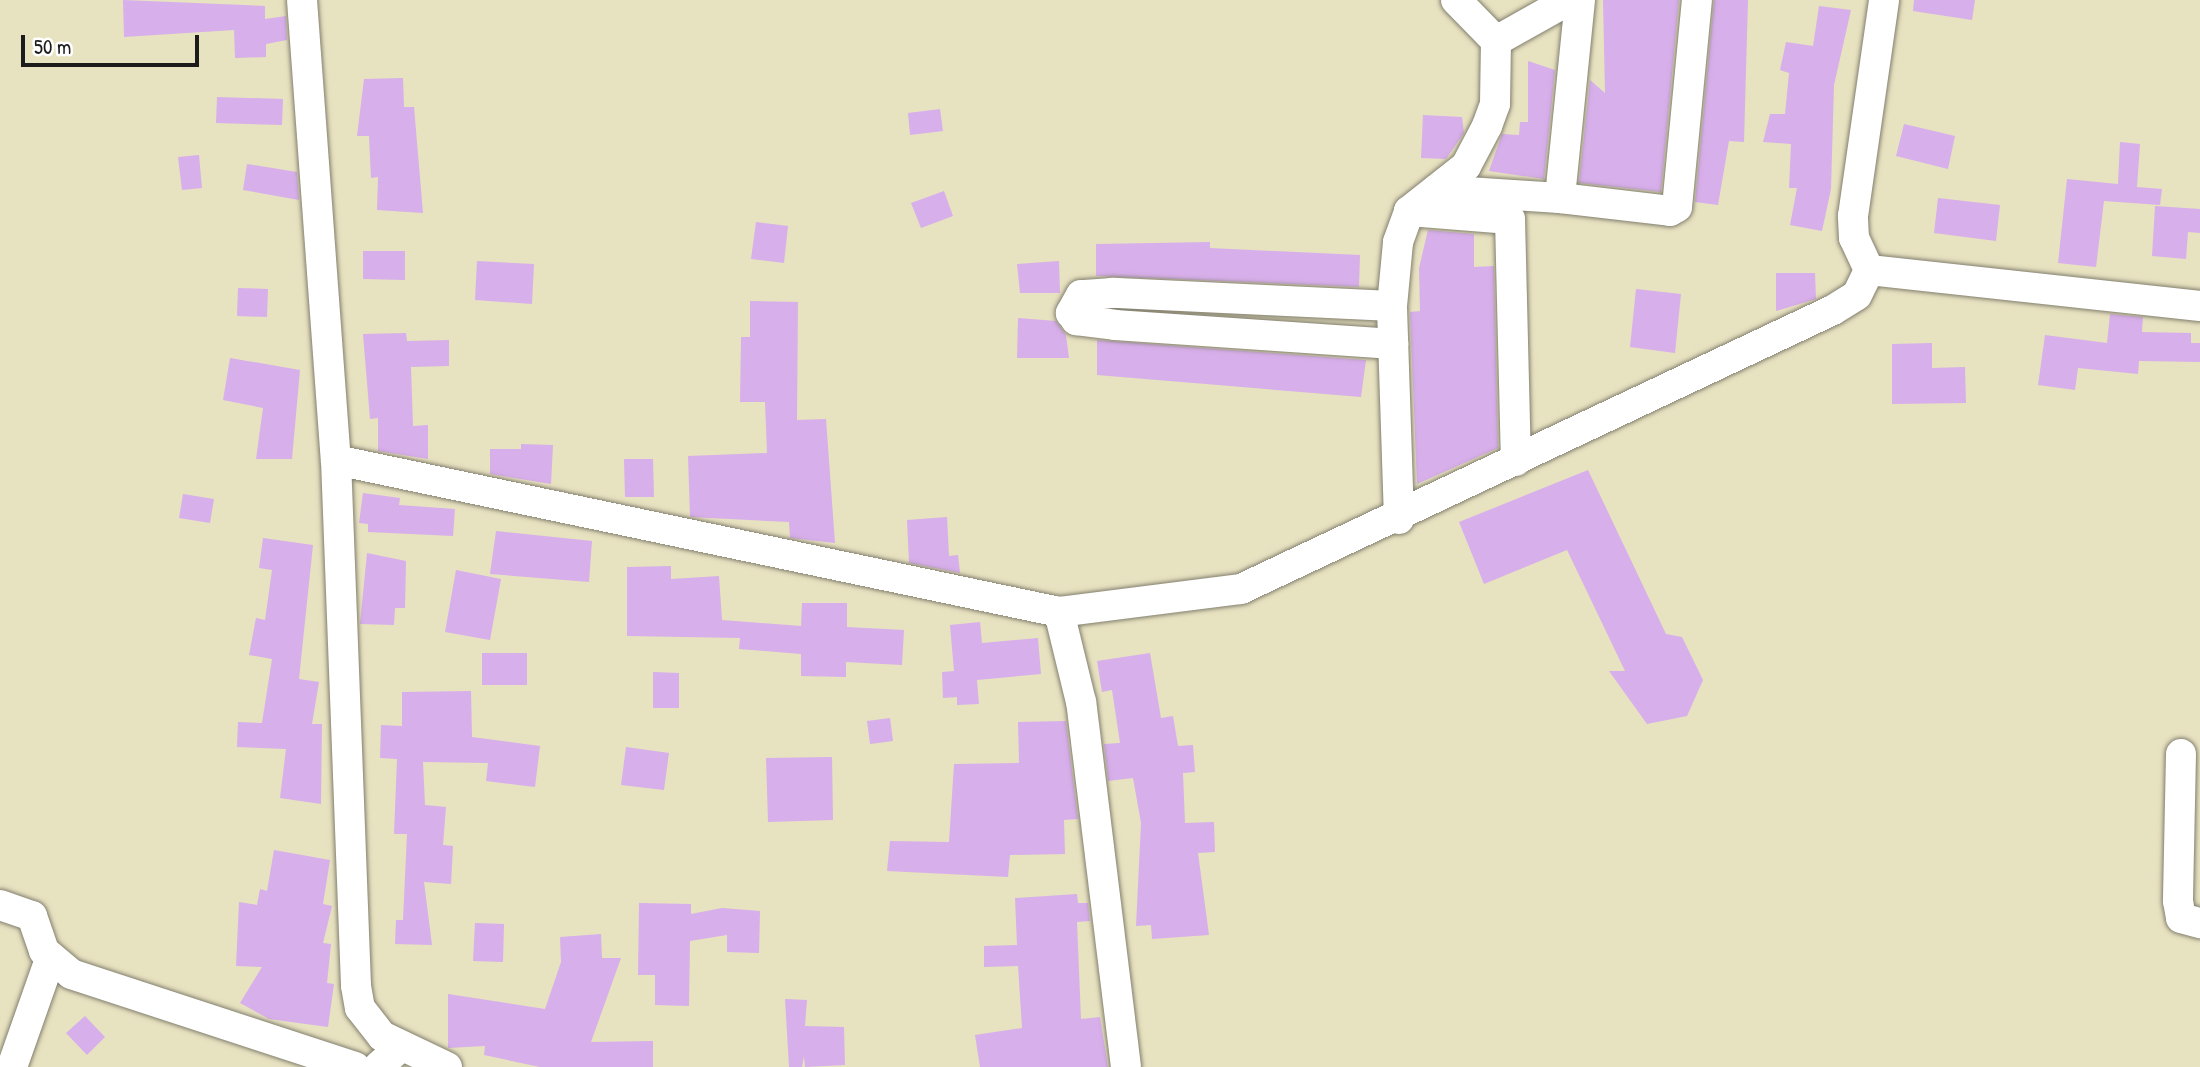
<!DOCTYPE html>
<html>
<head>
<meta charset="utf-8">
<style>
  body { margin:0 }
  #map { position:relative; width:2200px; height:1067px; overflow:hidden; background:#e7e2c0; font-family:"Patrick Hand",sans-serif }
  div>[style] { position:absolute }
  .building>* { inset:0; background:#d7afeb }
  .roads { filter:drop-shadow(0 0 2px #827f6e) drop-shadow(0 0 2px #827f6e) }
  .minor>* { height:30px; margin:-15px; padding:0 15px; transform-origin:15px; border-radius:15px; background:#fff }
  span { translate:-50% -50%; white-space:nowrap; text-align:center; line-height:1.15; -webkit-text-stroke:5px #fff; paint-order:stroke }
  .scale { position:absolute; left:21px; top:35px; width:178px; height:32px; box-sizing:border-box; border:4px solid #1c1c1c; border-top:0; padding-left:9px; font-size:21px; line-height:24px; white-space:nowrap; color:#1c1c1c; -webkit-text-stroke:5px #fff; paint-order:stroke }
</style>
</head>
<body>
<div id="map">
  <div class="building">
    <div style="clip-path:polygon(123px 0,265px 6px,265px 19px,286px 16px,287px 40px,266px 44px,266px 57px,235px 58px,234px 30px,124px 37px)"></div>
    <div style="clip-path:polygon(1603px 0,1679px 0,1661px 192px,1579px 183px,1590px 80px,1605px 93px)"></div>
    <div style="clip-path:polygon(1714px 0,1748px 0,1744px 142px,1729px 141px,1718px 205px,1695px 202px)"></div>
    <div style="clip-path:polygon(1914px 0,1975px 0,1972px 20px,1913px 11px)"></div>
    <div style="clip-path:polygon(1819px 6px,1851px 10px,1834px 85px,1831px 189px,1822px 231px,1790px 225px,1797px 188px,1789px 188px,1791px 144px,1763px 142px,1770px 114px,1785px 114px,1789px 73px,1780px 70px,1786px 42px,1813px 46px)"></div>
    <div style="clip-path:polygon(1528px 61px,1555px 70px,1544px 179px,1489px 171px,1502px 134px,1519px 135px,1520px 122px,1528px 122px)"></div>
    <div style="clip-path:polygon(403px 78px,404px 107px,414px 107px,423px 213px,377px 210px,378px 177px,371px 178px,369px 136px,357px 136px,364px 79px)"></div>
    <div style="clip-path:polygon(217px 97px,283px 99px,282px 125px,216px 123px)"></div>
    <div style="clip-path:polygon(940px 109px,943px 131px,910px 135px,908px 113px)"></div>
    <div style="clip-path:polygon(1423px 115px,1462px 117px,1464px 133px,1446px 159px,1421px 158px)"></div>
    <div style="clip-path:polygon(1904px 124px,1955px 136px,1948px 169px,1896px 156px)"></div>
    <div style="clip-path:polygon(2120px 142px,2140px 144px,2137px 187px,2162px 189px,2160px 205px,2104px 201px,2096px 267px,2058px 263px,2067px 179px,2118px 184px)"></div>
    <div style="clip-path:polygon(199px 155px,202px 188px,182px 190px,178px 157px)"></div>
    <div style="clip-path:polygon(247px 164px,297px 172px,299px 200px,243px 190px)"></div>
    <div style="clip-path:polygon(944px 191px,953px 216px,921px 228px,911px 203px)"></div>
    <div style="clip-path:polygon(1938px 198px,2000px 205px,1996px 241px,1934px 233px)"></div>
    <div style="clip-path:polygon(2155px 206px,2200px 209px,2200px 233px,2188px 232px,2186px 259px,2152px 256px)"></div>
    <div style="clip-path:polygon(756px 222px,788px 226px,784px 263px,751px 259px)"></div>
    <div style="clip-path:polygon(1428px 230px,1474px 234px,1474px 267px,1494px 266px,1498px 448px,1417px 484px,1410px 312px,1420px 311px,1419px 268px)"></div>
    <div style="clip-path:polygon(1210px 242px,1210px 248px,1360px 255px,1359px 287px,1096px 276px,1096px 244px)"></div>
    <div style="clip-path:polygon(363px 251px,405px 251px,405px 280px,363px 279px)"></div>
    <div style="clip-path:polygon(477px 261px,534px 264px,532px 304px,475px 300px)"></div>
    <div style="clip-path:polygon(1059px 261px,1060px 293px,1020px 293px,1017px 264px)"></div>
    <div style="clip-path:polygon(1776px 273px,1815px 273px,1816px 299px,1776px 311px)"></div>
    <div style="clip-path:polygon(238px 288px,268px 289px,267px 317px,237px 316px)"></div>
    <div style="clip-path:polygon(1636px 289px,1681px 294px,1675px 353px,1630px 347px)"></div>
    <div style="clip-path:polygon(750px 301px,798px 302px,797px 420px,826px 419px,835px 543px,790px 538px,789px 522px,690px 517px,688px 456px,767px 453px,765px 402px,740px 402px,741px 337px,750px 337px)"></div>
    <div style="clip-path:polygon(2110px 314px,2143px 317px,2142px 332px,2191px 333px,2191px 343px,2200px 343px,2200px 362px,2139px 361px,2138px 374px,2078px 368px,2075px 390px,2038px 385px,2045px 335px,2107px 343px)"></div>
    <div style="clip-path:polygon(1018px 318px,1056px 321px,1066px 335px,1069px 358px,1017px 358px)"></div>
    <div style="clip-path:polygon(406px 333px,407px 341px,449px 340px,449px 366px,411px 367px,413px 426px,428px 425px,428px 459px,378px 451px,378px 418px,370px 419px,363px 334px)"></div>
    <div style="clip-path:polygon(1097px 340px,1366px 360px,1361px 397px,1097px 375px)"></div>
    <div style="clip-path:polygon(1932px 343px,1932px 368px,1965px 367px,1966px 403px,1892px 404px,1892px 344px)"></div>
    <div style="clip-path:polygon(230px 358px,300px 370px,292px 459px,256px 459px,263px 408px,223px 400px)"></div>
    <div style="clip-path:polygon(521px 444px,553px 445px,551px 484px,490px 474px,490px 449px,521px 449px)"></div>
    <div style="clip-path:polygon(624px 459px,653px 459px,654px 497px,625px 497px)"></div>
    <div style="clip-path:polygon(1588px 470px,1666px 634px,1682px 637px,1703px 680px,1687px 716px,1647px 724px,1609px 671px,1625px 671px,1567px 550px,1484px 584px,1459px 522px)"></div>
    <div style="clip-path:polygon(363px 493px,400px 498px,399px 505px,455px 509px,453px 536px,368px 532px,368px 524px,359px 523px)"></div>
    <div style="clip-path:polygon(183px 494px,214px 499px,210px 523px,179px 518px)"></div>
    <div style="clip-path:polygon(947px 517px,949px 556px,958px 555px,960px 573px,909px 563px,907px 520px)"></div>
    <div style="clip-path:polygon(496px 531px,592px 541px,589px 582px,490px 574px)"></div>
    <div style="clip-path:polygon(263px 538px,313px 545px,299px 679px,319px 682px,312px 724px,322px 724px,321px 804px,280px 798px,286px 749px,237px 747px,238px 722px,262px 723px,272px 659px,249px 655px,256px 618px,265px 620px,272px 570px,259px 568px)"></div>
    <div style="clip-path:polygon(367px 553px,406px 561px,405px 608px,395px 608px,394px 625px,360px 624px)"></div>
    <div style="clip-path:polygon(671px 566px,671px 579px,719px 576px,722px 620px,801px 626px,802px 603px,847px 603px,847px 627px,904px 630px,902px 665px,846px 662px,846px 677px,801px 676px,801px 654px,739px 649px,740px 638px,627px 636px,627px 567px)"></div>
    <div style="clip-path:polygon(456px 570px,501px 579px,490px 640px,445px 632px)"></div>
    <div style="clip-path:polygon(980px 622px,982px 643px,1038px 638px,1041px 674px,977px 680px,979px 704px,957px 705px,957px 697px,943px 698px,942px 672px,954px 671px,950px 625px)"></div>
    <div style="clip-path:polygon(482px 653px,527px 653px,527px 685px,482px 685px)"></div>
    <div style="clip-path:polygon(1150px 653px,1161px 718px,1173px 716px,1178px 746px,1193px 745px,1195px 772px,1183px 773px,1185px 823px,1214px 822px,1215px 852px,1198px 853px,1209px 935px,1152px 939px,1151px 925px,1136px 926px,1141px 823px,1133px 778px,1108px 781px,1104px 744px,1120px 743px,1112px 690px,1102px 692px,1097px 661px)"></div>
    <div style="clip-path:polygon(653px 672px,679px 673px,679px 708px,653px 708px)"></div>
    <div style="clip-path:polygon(471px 691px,472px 737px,540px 746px,535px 787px,486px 781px,488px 763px,423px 762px,425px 805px,446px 807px,443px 845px,453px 846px,451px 884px,424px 882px,432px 945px,395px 944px,396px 920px,403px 920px,407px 834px,394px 834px,397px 759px,380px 758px,381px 725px,402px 726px,402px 692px)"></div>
    <div style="clip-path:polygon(890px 718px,893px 741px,870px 744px,867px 721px)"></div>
    <div style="clip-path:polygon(1066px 721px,1078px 819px,1064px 820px,1065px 854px,1010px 855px,1008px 877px,887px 871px,890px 841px,949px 842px,954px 764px,1019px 763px,1018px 722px)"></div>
    <div style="clip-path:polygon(626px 747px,669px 753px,664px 790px,621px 785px)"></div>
    <div style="clip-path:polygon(832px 757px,833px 820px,768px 822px,766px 758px)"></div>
    <div style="clip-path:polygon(274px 850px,330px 860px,323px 904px,332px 906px,323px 943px,331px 944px,327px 983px,334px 984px,328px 1027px,269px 1019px,240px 1003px,262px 967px,236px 966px,239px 902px,257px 905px,260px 889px,267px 891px)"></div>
    <div style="clip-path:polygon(1077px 894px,1078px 903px,1088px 903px,1090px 921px,1077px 922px,1081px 1019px,1100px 1017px,1108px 1067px,980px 1067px,975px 1035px,1022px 1028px,1018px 966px,984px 967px,984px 946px,1017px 945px,1015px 898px)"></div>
    <div style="clip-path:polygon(639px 903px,691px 904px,691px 914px,722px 908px,760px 911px,759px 953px,727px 952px,727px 935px,690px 941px,689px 1006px,655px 1005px,655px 975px,638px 975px)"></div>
    <div style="clip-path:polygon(475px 923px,504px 924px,503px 962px,473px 961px)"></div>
    <div style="clip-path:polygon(601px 934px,602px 958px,621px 958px,591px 1042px,653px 1041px,653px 1067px,540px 1067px,484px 1055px,485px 1046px,448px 1048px,448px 994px,545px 1009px,561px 962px,560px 937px)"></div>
    <div style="clip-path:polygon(785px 999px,807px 1000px,805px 1026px,844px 1027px,845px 1065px,805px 1067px,804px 1056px,802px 1067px,789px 1067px)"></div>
    <div style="clip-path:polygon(85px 1016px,105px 1037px,87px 1055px,66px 1033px)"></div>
  </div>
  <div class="roads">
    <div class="minor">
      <div style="left:302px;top:0;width:461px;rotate:85.8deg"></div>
      <div style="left:336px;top:460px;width:526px;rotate:87.82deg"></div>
      <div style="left:356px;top:986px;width:22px;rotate:80deg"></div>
      <div style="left:360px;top:1008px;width:36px;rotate:52deg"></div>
      <div style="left:382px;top:1036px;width:72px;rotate:25.5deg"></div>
      <div style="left:1456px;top:0;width:57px;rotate:45.7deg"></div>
      <div style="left:1496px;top:41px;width:84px;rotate:-29.3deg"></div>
      <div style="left:1580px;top:0;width:199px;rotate:95.8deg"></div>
      <div style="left:1560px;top:198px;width:111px;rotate:6.7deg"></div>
      <div style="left:1670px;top:211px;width:8px;rotate:-30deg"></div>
      <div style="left:1677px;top:207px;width:208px;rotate:-84.5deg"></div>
      <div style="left:1436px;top:190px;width:124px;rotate:3.7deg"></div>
      <div style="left:1409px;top:211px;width:101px;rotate:4.5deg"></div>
      <div style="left:1510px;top:219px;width:242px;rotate:88.6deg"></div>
      <div style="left:1869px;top:270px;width:35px;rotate:-115deg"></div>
      <div style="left:1854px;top:238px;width:22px;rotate:-93deg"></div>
      <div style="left:1853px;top:216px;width:218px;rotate:-81.8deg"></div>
      <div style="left:1392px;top:306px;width:280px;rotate:-177.3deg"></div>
      <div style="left:1112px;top:293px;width:31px;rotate:176deg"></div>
      <div style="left:1081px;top:295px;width:21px;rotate:119deg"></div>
      <div style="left:1071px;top:313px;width:9px;rotate:54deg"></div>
      <div style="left:1076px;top:320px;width:39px;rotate:7deg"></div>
      <div style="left:1115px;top:325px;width:279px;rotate:3.9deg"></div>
      <div style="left:336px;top:460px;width:739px;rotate:11.87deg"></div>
      <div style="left:1399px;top:519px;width:213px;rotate:-91.9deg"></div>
      <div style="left:1392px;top:306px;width:64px;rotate:-84.6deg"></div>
      <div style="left:1398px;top:242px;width:33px;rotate:-70deg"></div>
      <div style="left:1409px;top:211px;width:73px;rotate:-38.3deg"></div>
      <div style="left:1466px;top:166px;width:45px;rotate:-62.3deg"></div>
      <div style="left:1487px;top:126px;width:23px;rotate:-70deg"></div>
      <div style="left:1495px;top:104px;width:63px;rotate:-89.1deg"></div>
      <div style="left:2181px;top:754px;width:147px;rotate:91.2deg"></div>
      <div style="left:2178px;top:901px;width:17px;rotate:80deg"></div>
      <div style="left:2181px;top:918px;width:20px;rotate:15deg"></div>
      <div style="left:0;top:905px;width:34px;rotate:19deg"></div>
      <div style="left:32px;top:916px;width:37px;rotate:71deg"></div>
      <div style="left:44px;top:951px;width:35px;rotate:40deg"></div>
      <div style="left:71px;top:974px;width:299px;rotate:18.1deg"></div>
      <div style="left:12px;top:1067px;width:114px;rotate:-70.6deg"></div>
      <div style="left:378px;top:1067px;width:31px;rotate:-42deg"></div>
      <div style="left:1126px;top:1067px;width:368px;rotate:-97deg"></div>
      <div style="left:1081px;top:702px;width:93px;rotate:-103.7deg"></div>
      <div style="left:1059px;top:612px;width:183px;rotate:-7.2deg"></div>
      <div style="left:1241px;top:589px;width:654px;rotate:-25.23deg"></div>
      <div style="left:1833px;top:310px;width:28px;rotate:-32deg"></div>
      <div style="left:1857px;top:295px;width:28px;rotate:-64deg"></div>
      <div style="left:1869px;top:270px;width:333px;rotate:6.2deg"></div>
    </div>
  </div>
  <div class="scale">50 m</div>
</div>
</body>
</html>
